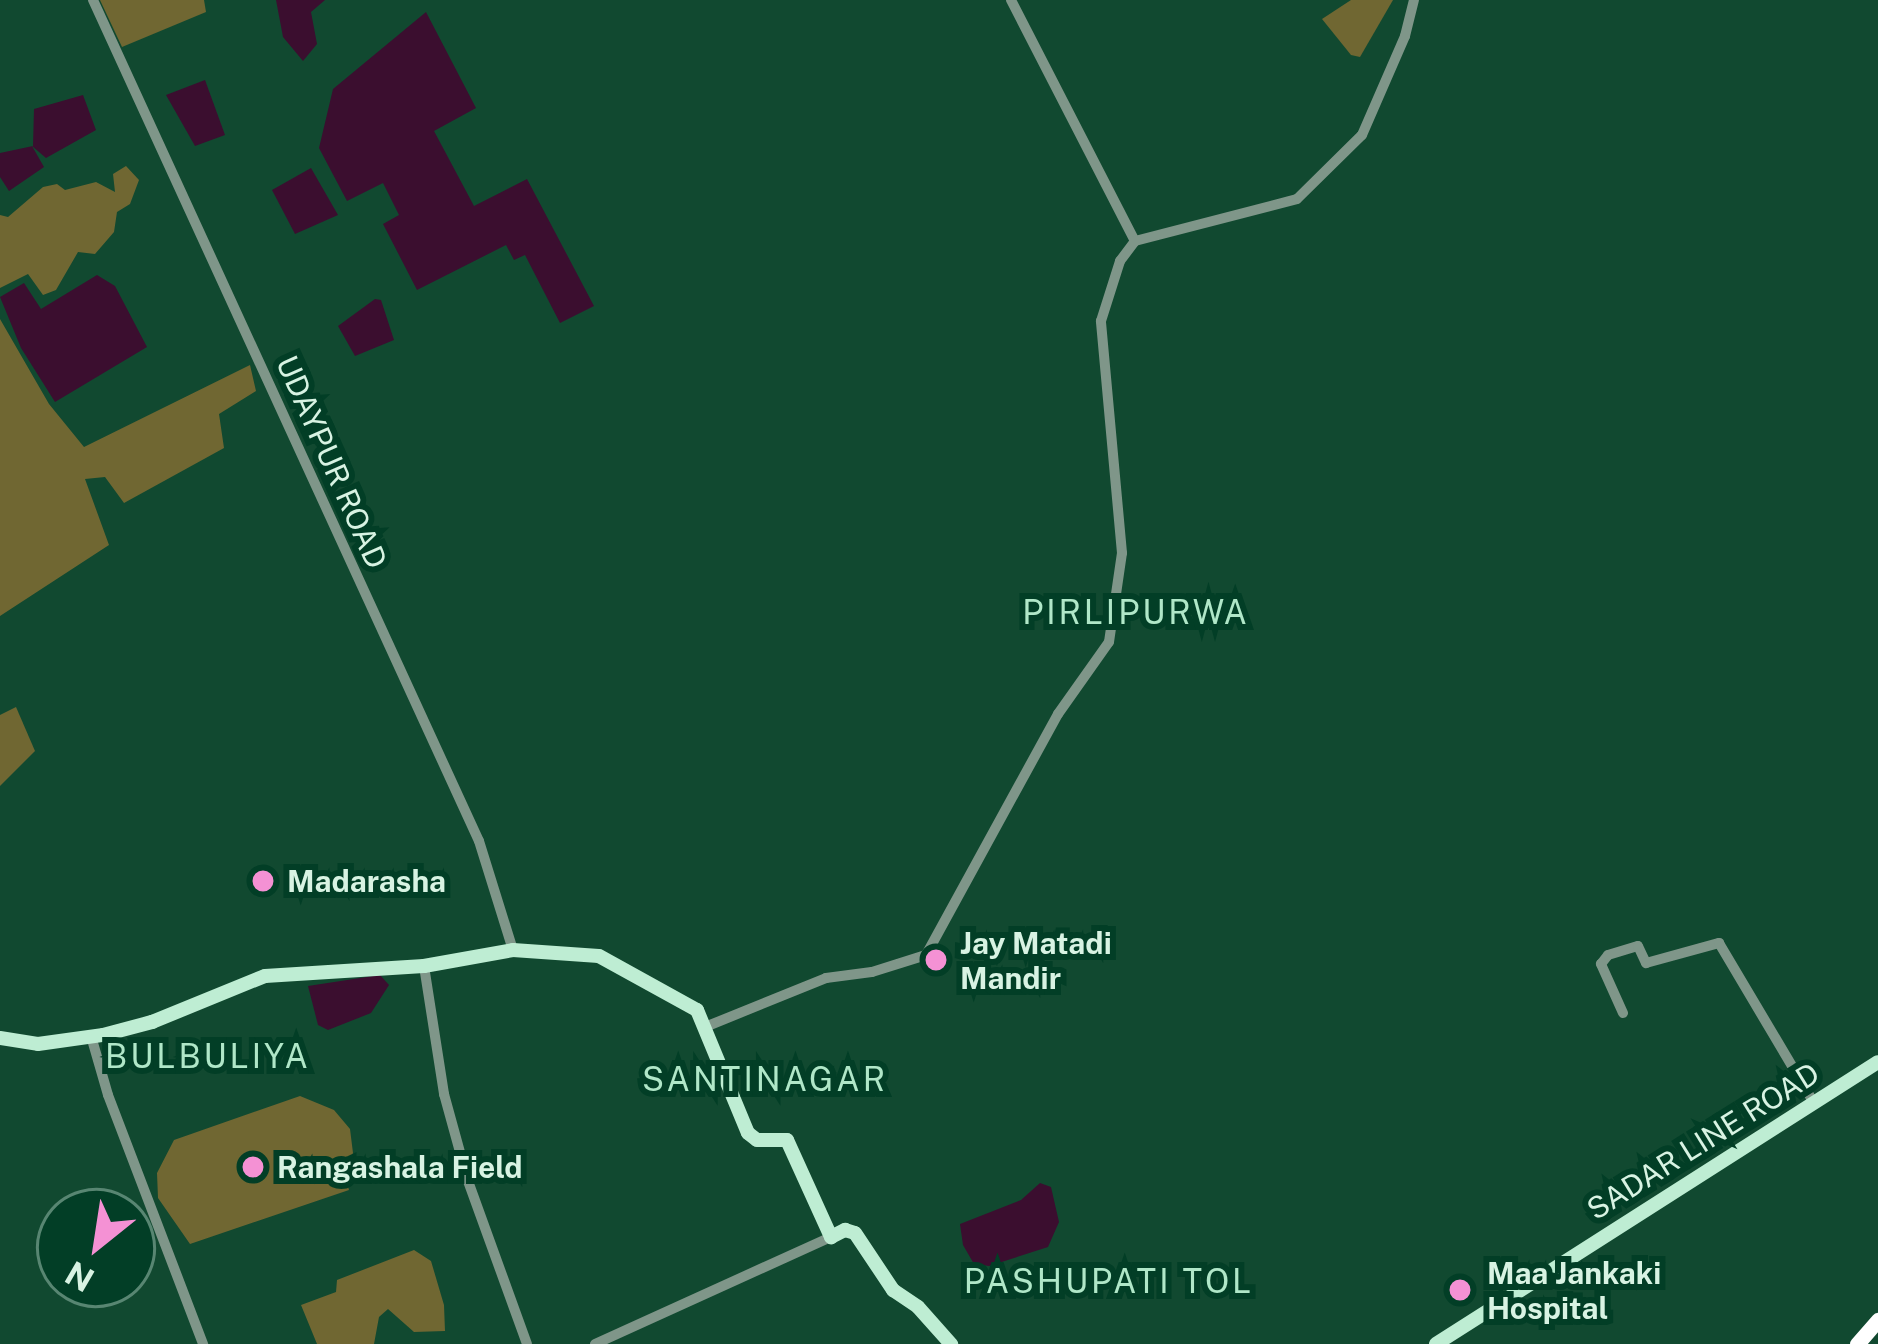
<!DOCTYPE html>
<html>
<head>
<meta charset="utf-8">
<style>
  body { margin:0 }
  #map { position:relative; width:1878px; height:1344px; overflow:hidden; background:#114930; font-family:"Public Sans",sans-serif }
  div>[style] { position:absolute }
  .green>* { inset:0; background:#706732 }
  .water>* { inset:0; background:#3b0e2f }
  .minor>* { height:10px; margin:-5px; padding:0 5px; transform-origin:5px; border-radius:5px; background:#7f9689 }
  .major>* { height:14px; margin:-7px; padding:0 7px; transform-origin:7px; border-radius:7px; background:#beedd3 }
  .highway>* { height:15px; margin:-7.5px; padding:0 7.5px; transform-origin:7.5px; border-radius:7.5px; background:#fff }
  .dots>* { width:33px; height:33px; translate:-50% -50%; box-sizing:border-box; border:6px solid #023e26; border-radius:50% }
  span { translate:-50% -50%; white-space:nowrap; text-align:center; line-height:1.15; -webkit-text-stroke:12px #023e26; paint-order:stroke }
  .street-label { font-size:30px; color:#d8f3e3 }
  .poi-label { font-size:30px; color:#d8f3e3; font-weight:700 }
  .left { translate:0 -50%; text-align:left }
  .neighbourhood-label { font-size:33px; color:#b0e7c8; letter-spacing:3px }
  .north { position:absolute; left:36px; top:1188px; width:120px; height:120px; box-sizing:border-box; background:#023e26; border:3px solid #588672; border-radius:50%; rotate:210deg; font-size:33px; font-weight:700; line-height:48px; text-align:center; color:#d8f3e3 }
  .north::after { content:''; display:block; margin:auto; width:42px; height:54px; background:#f491d4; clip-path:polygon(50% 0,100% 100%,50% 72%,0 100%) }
</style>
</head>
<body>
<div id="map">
  <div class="green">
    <div style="clip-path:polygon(100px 0,204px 0,206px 12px,122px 47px)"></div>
    <div style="clip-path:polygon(1351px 0,1393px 0,1360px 57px,1351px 55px,1322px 19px)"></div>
    <div style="clip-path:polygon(126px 166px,139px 180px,130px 204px,117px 212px,114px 232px,95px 254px,78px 252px,56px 290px,43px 295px,28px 274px,0 288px,0 215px,8px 217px,43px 187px,57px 184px,65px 190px,96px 182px,115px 192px,113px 174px)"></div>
    <div style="clip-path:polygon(0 319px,49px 404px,84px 447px,250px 365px,256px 391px,219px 414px,224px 448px,124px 503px,105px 477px,85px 479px,109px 545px,0 616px)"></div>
    <div style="clip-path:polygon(16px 707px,35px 751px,0 786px,0 715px)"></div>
    <div style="clip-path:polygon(300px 1096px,334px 1110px,350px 1129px,353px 1153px,345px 1177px,349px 1190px,190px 1244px,158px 1198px,157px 1173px,174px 1140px)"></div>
    <div style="clip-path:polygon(414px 1250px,431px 1261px,444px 1305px,445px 1331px,414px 1332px,388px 1309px,379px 1317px,374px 1344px,317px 1344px,301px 1305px,336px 1292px,337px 1280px)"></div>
  </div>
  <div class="water">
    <div style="clip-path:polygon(276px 0,325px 0,311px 12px,317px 44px,303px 61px,283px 37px)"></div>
    <div style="clip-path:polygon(426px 12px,476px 108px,434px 131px,474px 206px,527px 179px,594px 306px,560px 323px,525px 255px,514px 260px,506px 245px,417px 290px,383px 224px,399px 215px,383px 183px,347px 201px,319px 148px,333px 89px)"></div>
    <div style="clip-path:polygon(205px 80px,225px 135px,195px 146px,166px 95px)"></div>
    <div style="clip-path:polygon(83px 95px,96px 130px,46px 158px,32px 146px,44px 167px,9px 191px,0 177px,0 153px,33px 146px,34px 109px)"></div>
    <div style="clip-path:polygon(311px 168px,338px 215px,295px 234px,272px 190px)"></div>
    <div style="clip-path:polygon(97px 275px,115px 286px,147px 347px,55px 402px,21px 348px,0 297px,24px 283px,41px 309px)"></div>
    <div style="clip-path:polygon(375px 299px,381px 300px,394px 340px,355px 356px,338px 326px)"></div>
    <div style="clip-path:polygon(380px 975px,389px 985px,371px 1013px,328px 1030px,318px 1025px,308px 986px)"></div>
    <div style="clip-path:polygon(1040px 1183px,1051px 1187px,1059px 1222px,1048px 1247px,989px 1266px,974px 1264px,963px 1245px,960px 1224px,1021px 1200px)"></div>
  </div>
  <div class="minor">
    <div style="left:93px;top:0;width:925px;rotate:65.35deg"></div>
    <div style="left:479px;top:841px;width:114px;rotate:72.7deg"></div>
    <div style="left:1011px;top:0;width:271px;rotate:62.8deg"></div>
    <div style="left:1135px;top:241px;width:167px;rotate:-14.5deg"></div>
    <div style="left:1297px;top:199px;width:91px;rotate:-44.6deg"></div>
    <div style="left:1362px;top:135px;width:108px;rotate:-66.5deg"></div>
    <div style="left:1405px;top:36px;width:37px;rotate:-76deg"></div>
    <div style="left:424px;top:966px;width:130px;rotate:81.1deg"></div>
    <div style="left:444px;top:1094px;width:90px;rotate:74.6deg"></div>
    <div style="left:468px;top:1181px;width:173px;rotate:70.1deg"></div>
    <div style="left:1623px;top:1013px;width:54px;rotate:-114.2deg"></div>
    <div style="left:1601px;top:964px;width:11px;rotate:-52deg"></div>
    <div style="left:1608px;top:955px;width:31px;rotate:-17deg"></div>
    <div style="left:1638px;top:946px;width:19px;rotate:65deg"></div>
    <div style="left:1646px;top:963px;width:76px;rotate:-15.3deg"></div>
    <div style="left:1719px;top:943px;width:186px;rotate:59.3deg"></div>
    <div style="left:705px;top:1027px;width:131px;rotate:-22deg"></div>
    <div style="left:826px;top:978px;width:46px;rotate:-7.4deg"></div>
    <div style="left:872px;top:972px;width:57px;rotate:-17.5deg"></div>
    <div style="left:926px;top:955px;width:275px;rotate:-61.3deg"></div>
    <div style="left:1058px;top:714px;width:88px;rotate:-54.7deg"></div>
    <div style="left:1109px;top:642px;width:90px;rotate:-81.7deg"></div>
    <div style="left:1122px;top:553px;width:233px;rotate:-95.2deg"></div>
    <div style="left:1101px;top:321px;width:63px;rotate:-72.4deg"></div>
    <div style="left:1120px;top:261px;width:25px;rotate:-53deg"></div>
    <div style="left:91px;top:1036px;width:61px;rotate:73.9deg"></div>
    <div style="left:108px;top:1095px;width:267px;rotate:69.1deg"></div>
    <div style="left:595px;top:1344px;width:259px;rotate:-24.4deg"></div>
  </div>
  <div class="major">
    <div style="left:0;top:1038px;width:38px;rotate:9deg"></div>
    <div style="left:38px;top:1044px;width:66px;rotate:-7.9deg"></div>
    <div style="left:103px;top:1035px;width:51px;rotate:-14.9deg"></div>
    <div style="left:152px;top:1022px;width:122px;rotate:-22.2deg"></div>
    <div style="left:265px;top:976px;width:159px;rotate:-3.6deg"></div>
    <div style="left:424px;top:966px;width:90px;rotate:-10.2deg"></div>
    <div style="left:513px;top:950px;width:86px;rotate:4deg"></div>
    <div style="left:599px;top:956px;width:112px;rotate:28.9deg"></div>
    <div style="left:697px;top:1010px;width:133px;rotate:67.5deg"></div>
    <div style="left:748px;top:1133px;width:11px;rotate:38deg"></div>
    <div style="left:757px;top:1140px;width:30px"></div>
    <div style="left:787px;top:1140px;width:107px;rotate:65.6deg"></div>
    <div style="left:831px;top:1237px;width:16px;rotate:-27deg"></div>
    <div style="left:845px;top:1230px;width:10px;rotate:17deg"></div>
    <div style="left:855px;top:1233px;width:69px;rotate:56.3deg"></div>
    <div style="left:893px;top:1290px;width:30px;rotate:34deg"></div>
    <div style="left:918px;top:1307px;width:50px;rotate:48.3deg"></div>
    <div style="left:1436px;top:1344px;width:524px;rotate:-32.54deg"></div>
  </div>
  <div class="highway">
    <div style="left:1857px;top:1344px;width:32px;rotate:-49deg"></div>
  </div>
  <div class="dots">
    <div style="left:263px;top:881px;background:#f491d4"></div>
    <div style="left:936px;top:960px;background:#f491d4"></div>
    <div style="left:253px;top:1167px;background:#f491d4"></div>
    <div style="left:1460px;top:1290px;background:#f491d4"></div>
  </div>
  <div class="street-label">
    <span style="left:332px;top:462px;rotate:66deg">UDAYPUR ROAD</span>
    <span style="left:1703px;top:1141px;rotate:-32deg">SADAR LINE ROAD</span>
  </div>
  <div class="poi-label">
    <span class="left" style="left:287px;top:881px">Madarasha</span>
    <span class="left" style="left:960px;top:960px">Jay Matadi<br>Mandir</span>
    <span class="left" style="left:277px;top:1167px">Rangashala Field</span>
    <span class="left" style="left:1487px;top:1290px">Maa Jankaki<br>Hospital</span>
  </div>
  <div class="neighbourhood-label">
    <span style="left:1136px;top:613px">PIRLIPURWA</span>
    <span style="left:208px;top:1057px">BULBULIYA</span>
    <span style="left:765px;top:1080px">SANTINAGAR</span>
    <span style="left:1109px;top:1282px">PASHUPATI TOL</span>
  </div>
  <div class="north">N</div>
</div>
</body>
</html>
